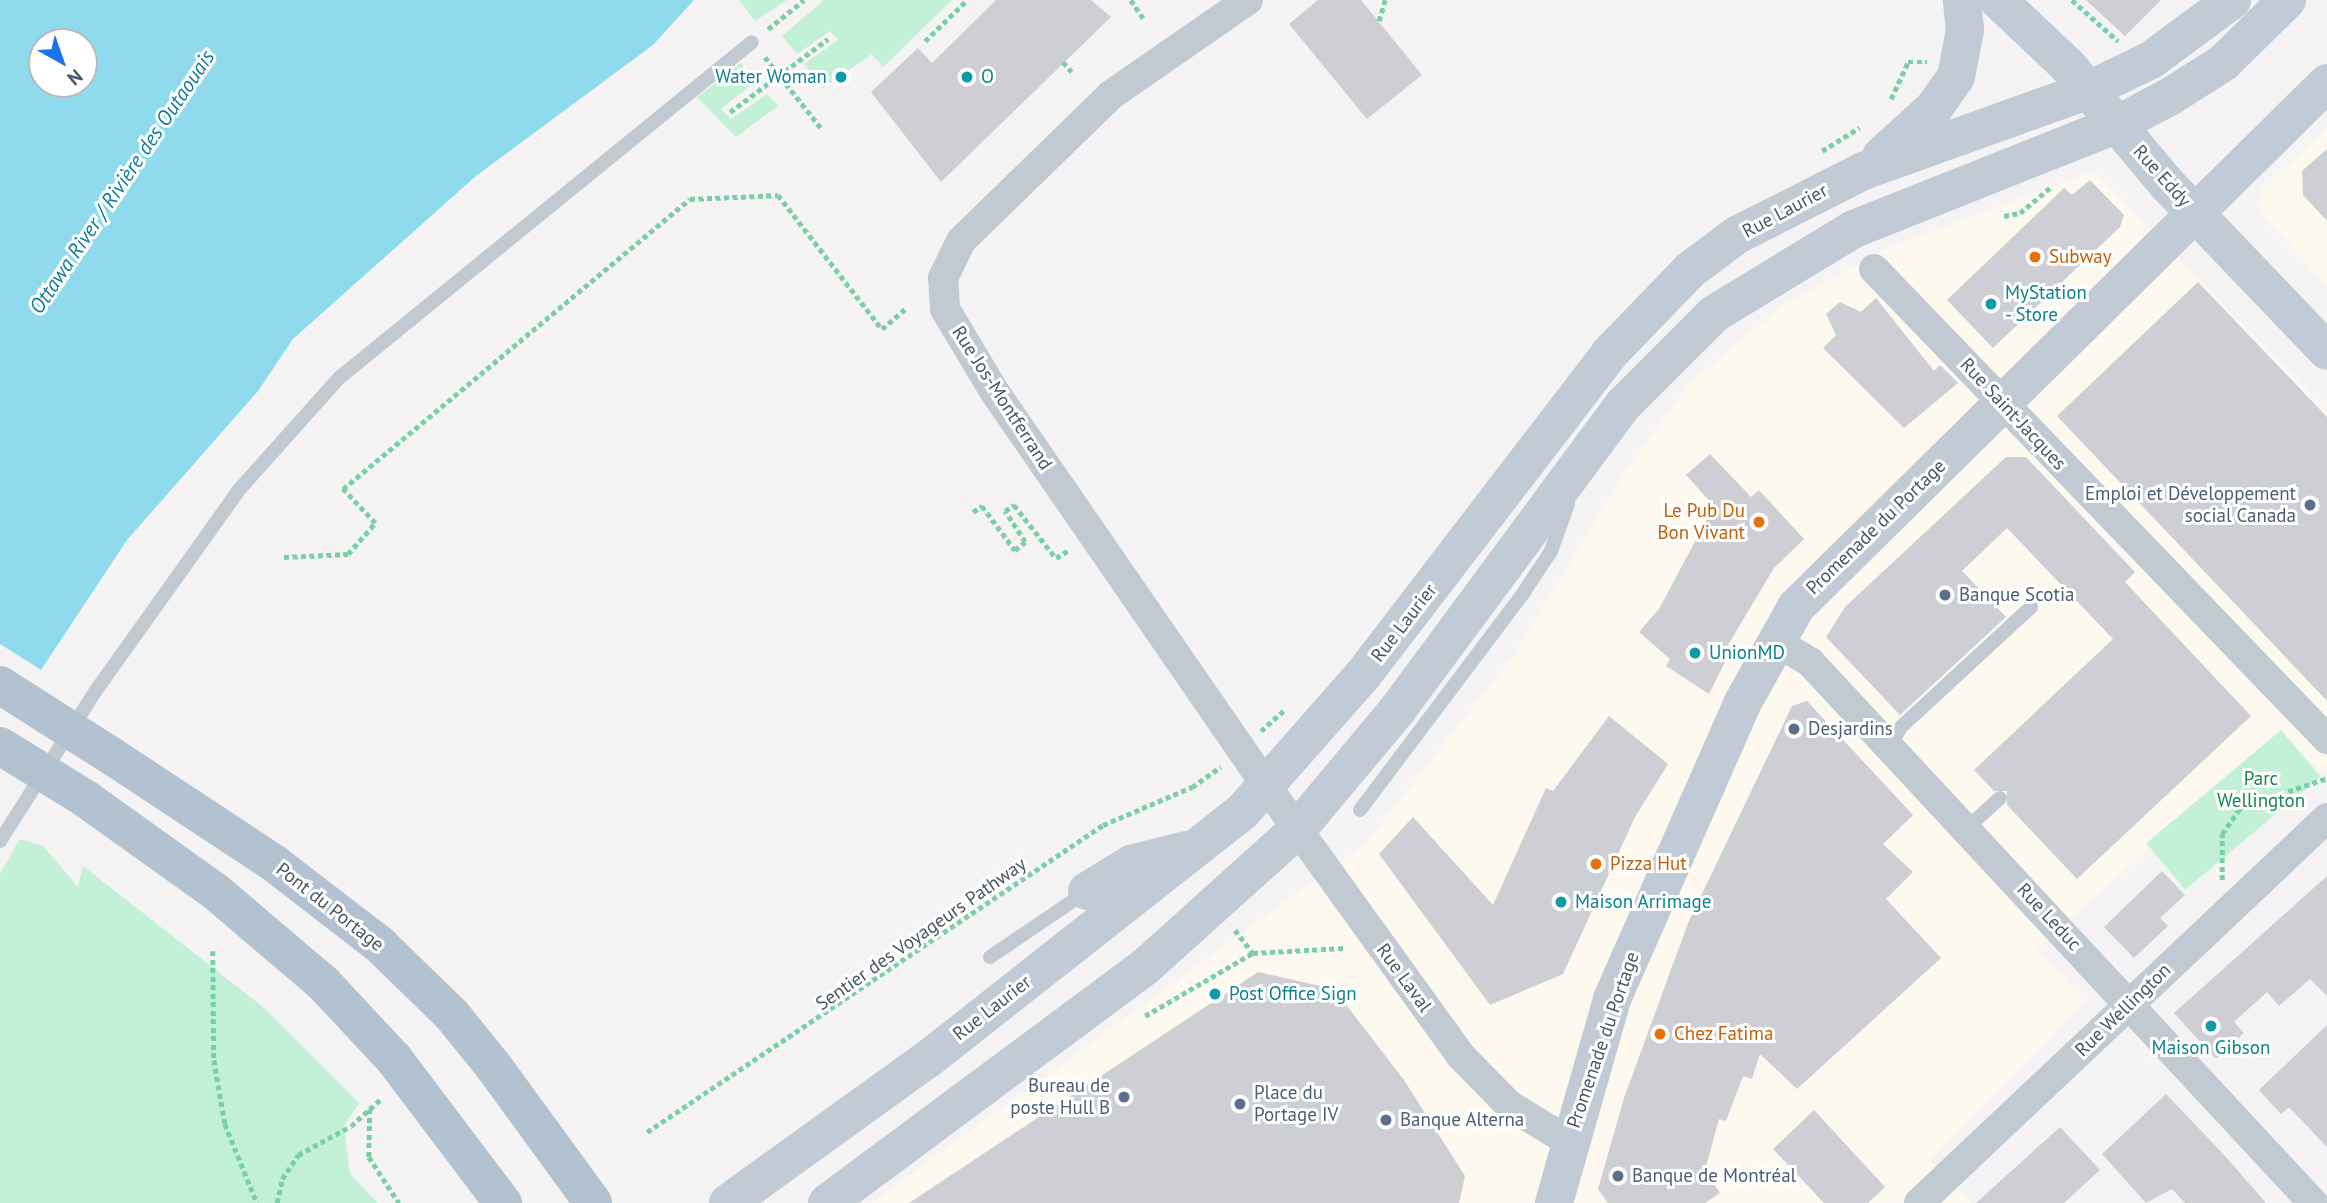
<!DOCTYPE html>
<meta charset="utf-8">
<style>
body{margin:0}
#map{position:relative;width:2327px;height:1203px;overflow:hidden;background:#f5f3f3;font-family:"PT Sans",sans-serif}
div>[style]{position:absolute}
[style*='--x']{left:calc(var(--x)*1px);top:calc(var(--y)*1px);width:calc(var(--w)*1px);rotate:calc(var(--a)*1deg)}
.commercial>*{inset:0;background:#fdf9ef}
.green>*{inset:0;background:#c3f1d5;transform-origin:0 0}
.water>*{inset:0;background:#90daee}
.pier>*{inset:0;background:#f5f3f3}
.building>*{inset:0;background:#cdcfd5}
.path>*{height:4.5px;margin-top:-2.25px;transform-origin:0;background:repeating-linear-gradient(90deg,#7ad0a6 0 5px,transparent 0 8.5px)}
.lane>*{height:14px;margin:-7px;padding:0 7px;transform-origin:7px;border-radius:7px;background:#c1cad2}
.street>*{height:30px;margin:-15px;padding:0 15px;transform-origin:15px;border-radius:15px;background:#c1cad2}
.secondary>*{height:38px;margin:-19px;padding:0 19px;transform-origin:19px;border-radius:19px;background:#c1cbd6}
.primary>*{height:38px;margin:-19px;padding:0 19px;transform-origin:19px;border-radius:19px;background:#b3c2d1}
.primary-bridge>*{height:38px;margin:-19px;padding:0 19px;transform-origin:19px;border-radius:19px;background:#b3c2d1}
.dots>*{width:19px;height:19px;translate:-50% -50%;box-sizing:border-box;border:4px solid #fff;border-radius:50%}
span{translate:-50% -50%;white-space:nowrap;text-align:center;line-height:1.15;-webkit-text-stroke:6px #fff;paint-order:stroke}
.culture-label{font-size:19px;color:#0d838f}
.right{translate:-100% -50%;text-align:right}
.left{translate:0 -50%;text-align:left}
.street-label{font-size:19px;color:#4a5661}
.food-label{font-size:19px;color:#c56008}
.service-label{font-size:19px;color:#4e5e75}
.park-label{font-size:19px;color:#17864f}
.water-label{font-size:21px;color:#0c7c9b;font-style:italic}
.north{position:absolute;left:28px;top:28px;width:70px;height:70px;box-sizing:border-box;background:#fff;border:2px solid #b7bbc0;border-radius:50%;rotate:140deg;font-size:19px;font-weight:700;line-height:28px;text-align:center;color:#4a5661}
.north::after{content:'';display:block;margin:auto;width:24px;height:32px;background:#1a73e8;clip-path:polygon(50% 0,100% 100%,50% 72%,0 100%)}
</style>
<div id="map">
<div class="commercial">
<i style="clip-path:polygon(2327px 128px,2327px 285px,2259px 212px,2260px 191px)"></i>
<i style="clip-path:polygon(2094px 171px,2327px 411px,2327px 770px,2322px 774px,2281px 730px,2036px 950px,2086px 1002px,1930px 1160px,1971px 1203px,871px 1203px,1366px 843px,1514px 655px,1624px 473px,1691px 382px,1783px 305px,1885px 249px)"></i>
</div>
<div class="green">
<i style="clip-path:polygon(739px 0,787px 0,755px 21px)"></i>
<i style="clip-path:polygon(824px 0,952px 0,883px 67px,872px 54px,823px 88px,804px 64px,838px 40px,830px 31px,797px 54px,782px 36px)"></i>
<i style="clip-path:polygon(741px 63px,756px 81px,721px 109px,731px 119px,767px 94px,778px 106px,736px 137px,697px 97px)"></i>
<i style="left:2281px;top:730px;width:61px;height:176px;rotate:50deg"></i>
<i style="clip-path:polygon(20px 839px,43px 846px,78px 887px,83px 866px,263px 1007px,359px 1103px,344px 1126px,350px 1174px,378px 1203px,0 1203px,0 874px)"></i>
</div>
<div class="water">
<i style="clip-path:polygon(evenodd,0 0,694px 0,653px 45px,476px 176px,293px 339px,258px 391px,127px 540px,0 732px,0 0,42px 42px,84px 42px,84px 84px,42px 84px,42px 42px)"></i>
</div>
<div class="pier">
<i style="clip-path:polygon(0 644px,43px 671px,0 736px)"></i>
</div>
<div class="building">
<i style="clip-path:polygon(996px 0,1091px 0,1111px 17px,941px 182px,871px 92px,918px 48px,932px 63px)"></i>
<i style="clip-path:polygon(1318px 0,1361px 0,1422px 75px,1367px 119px,1289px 24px)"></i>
<i style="clip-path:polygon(2086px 0,2161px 0,2125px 36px)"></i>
<i style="clip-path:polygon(2327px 149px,2327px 221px,2303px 195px,2302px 171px)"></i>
<i style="clip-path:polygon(2090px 180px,2124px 215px,2120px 227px,1993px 348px,1947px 300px,2064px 188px,2072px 195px)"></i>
<i style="clip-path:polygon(2198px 282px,2327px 417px,2327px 701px,2057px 416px)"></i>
<i style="clip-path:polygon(1876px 298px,1934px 371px,1940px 365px,1958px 383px,1904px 428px,1823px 348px,1836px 335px,1826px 314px,1840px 302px,1861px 312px)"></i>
<i style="clip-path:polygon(1710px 454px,1751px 497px,1759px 490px,1804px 539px,1774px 568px,1728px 645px,1732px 648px,1709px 694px,1666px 666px,1670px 659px,1639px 632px,1659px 609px,1714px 506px,1686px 475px)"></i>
<i style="clip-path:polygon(2006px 457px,2026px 457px,2135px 572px,2125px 582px,2251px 716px,2077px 879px,2007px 805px,2007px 791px,1994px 791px,1974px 770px,2113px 639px,2007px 528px,1962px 571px,2006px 617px,1900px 715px,1826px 637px,1845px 607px)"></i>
<i style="clip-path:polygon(1807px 701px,1913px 815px,1883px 844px,1913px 872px,1886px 899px,1941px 958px,1797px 1089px,1760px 1054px,1752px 1079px,1743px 1076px,1726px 1121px,1719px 1119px,1705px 1170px,1720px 1193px,1705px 1203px,1608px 1203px,1598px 1189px,1624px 1098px,1688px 923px,1792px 706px)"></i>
<i style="clip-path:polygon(1609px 716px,1668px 764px,1635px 817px,1563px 974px,1490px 1005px,1379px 854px,1413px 817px,1493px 905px,1546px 788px,1553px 791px)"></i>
<i style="clip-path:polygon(2162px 871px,2185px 895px,2160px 918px,2168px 926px,2134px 958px,2104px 927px)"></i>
<i style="clip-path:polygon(2327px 876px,2327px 996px,2310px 979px,2279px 1006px,2267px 992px,2234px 1022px,2244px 1033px,2216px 1059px,2174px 1013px)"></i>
<i style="clip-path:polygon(1258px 972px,1334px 989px,1404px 1080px,1465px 1176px,1459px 1203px,909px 1203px)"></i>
<i style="clip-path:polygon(2327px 1025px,2327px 1147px,2289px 1107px,2281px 1114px,2259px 1090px)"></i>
<i style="clip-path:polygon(2166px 1094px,2226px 1157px,2266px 1203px,2185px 1203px,2172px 1189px,2146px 1203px,2102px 1154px)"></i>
<i style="clip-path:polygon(1814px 1110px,1885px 1187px,1868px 1203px,1824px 1203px,1773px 1149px)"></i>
<i style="clip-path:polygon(2060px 1127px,2100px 1170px,2064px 1203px,1976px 1203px)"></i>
</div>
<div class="path">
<i style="--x:1131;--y:0;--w:22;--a:56"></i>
<i style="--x:2072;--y:0;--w:62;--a:41.7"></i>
<i style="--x:1379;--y:21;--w:22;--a:-74"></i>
<i style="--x:768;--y:29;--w:46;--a:-38.9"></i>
<i style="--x:925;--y:41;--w:59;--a:-44.3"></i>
<i style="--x:765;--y:57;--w:90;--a:51.7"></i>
<i style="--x:1063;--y:62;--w:13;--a:48"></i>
<i style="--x:1891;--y:99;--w:41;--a:-65.3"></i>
<i style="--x:1908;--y:62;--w:19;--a:0"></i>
<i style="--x:730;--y:112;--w:122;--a:-36.7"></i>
<i style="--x:1822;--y:151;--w:44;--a:-31.9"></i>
<i style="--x:2004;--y:216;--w:16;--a:-11"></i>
<i style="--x:2020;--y:213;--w:42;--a:-40.2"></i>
<i style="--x:973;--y:512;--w:11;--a:-34"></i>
<i style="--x:982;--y:506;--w:55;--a:53.1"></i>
<i style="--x:1015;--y:550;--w:13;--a:-39"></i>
<i style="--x:1025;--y:542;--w:37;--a:-123"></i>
<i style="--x:1005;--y:511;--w:11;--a:-34"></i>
<i style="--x:1014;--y:505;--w:68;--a:51.6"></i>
<i style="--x:1056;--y:558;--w:15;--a:-32"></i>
<i style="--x:284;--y:557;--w:64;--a:-2.7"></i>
<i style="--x:348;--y:554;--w:41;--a:-48.9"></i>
<i style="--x:375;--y:523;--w:47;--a:-133.3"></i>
<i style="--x:343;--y:489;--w:452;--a:-39.9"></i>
<i style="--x:690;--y:199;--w:88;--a:-2.6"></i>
<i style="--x:778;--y:195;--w:170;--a:52.2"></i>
<i style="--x:882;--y:329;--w:30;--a:-41"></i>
<i style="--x:1261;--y:731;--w:30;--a:-42"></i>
<i style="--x:2222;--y:880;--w:46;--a:-90"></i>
<i style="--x:2222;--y:834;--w:32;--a:-55"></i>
<i style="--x:2240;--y:808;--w:92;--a:-19"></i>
<i style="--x:1235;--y:930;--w:29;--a:52"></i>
<i style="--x:213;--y:951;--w:109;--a:89.5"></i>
<i style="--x:214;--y:1060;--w:65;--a:80.2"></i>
<i style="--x:225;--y:1124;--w:85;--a:67.9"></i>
<i style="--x:1145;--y:1016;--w:125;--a:-30.3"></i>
<i style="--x:1253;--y:953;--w:91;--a:-3.1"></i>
<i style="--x:370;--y:1109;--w:48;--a:91.2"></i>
<i style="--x:369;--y:1157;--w:55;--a:56.9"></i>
<i style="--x:647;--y:1132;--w:550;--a:-33.95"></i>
<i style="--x:1103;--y:825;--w:97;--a:-23.1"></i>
<i style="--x:1192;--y:787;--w:35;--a:-35"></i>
<i style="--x:277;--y:1203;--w:25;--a:-78"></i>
<i style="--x:282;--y:1179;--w:29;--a:-56"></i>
<i style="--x:298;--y:1155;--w:60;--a:-28.7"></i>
<i style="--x:351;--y:1126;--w:42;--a:-42.1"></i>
</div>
<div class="lane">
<i style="--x:1889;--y:747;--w:23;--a:-59"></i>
<i style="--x:1901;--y:727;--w:177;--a:-42.7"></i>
<i style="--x:1360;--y:810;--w:273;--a:-53"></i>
<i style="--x:1524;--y:592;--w:49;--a:-56.6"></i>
<i style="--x:1551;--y:551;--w:50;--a:-70.1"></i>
<i style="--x:1966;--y:829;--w:46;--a:-42.4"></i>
<i style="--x:0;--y:841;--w:180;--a:-57.5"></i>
<i style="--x:97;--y:689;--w:243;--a:-54.5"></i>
<i style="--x:238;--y:491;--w:152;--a:-48.2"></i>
<i style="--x:339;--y:378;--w:532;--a:-39.13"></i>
<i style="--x:990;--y:957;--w:116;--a:-34.1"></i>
</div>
<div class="street">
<i style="--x:1248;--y:0;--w:167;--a:145.3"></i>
<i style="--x:1111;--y:95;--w:209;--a:135.8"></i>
<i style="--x:961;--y:241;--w:41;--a:115.9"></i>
<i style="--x:943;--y:278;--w:31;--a:86"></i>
<i style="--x:945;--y:309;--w:96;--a:59.1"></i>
<i style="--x:994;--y:391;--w:481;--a:55.4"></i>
<i style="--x:1267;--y:787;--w:332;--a:54.2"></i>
<i style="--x:1461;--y:1056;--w:69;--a:45.6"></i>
<i style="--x:1509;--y:1105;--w:69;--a:31.4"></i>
<i style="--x:1874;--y:269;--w:653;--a:46.06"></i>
<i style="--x:1775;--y:641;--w:41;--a:31"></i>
<i style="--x:1810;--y:662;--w:739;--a:47.08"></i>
<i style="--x:1919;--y:1203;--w:561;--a:-43.34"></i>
</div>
<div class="secondary">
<i style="--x:1998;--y:0;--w:96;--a:43.3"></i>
<i style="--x:2068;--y:66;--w:154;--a:50"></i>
<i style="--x:2167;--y:184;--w:231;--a:46.2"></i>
<i style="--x:1881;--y:156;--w:72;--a:-42.2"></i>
<i style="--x:1934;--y:108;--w:38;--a:-55"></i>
<i style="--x:1956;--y:77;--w:48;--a:-79.2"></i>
<i style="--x:1965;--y:30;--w:30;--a:-96"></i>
<i style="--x:1087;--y:891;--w:52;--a:-31.5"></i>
<i style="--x:1131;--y:864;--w:57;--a:-14.3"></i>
<i style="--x:728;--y:1203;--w:246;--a:-35.8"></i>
<i style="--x:928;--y:1059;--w:401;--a:-38.2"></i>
<i style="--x:1243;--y:811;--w:181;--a:-48.6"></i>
<i style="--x:1363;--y:675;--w:404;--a:-52.5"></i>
<i style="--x:1609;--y:354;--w:117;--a:-46"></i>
<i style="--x:1690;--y:270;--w:59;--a:-36.7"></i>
<i style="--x:1737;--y:235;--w:141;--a:-26.9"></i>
<i style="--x:1863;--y:171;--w:240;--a:-19.7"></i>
<i style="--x:2089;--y:90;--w:69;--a:-25.8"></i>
<i style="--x:2151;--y:60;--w:101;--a:-36.5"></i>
<i style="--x:827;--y:1203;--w:397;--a:-36.6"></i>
<i style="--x:1146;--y:966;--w:203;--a:-42"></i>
<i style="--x:1297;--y:830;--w:158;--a:-50.1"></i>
<i style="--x:1398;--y:709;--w:380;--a:-53.5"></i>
<i style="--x:1624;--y:404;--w:127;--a:-45"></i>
<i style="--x:1714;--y:314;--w:164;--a:-31.3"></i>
<i style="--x:1854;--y:229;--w:282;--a:-21.7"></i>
<i style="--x:2116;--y:125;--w:62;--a:-27.8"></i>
<i style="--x:2171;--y:96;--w:62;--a:-32.4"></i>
<i style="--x:2223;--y:63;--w:90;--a:-44.5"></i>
<i style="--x:1554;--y:1203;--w:212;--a:-74.1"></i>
<i style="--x:1612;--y:999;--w:325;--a:-66.2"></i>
<i style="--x:1743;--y:702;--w:109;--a:-60.8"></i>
<i style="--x:1796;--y:607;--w:746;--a:-44.62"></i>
</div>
<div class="primary">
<i style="--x:113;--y:757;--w:194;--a:33.4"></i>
<i style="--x:275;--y:864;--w:133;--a:37.6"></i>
<i style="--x:380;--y:945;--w:100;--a:44.2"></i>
<i style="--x:452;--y:1015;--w:67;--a:51.1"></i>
<i style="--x:86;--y:799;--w:160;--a:35.6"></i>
<i style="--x:216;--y:892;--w:142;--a:40.4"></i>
<i style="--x:324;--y:984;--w:103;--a:47"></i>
<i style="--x:394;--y:1059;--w:181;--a:52.9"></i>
</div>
<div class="primary-bridge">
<i style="--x:0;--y:685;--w:134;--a:32.5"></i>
<i style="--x:0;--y:746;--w:101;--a:31.6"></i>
<i style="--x:494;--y:1067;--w:168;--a:53.9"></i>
</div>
<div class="dots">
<i style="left:841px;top:77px;background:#0f9aa8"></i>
<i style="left:967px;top:77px;background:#0f9aa8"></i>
<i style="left:2035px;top:257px;background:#e8710a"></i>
<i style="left:1991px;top:304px;background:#0f9aa8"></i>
<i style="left:2310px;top:505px;background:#5c6f8a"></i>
<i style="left:1759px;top:522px;background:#e8710a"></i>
<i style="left:1945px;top:595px;background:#5c6f8a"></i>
<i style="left:1695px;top:653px;background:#0f9aa8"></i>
<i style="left:1794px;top:729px;background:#5c6f8a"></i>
<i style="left:1596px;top:864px;background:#e8710a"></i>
<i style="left:1561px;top:902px;background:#0f9aa8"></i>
<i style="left:1215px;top:994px;background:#0f9aa8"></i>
<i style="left:2211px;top:1026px;background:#0f9aa8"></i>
<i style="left:1660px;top:1034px;background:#e8710a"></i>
<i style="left:1124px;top:1097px;background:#5c6f8a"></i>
<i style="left:1240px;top:1104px;background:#5c6f8a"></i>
<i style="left:1386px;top:1120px;background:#5c6f8a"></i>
<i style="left:1618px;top:1176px;background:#5c6f8a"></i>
</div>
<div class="culture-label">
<span class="right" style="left:827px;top:77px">Water Woman</span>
<span class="left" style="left:981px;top:77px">O</span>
<span class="left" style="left:2005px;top:304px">MyStation<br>- Store</span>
<span class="left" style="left:1709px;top:653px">UnionMD</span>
<span class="left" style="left:1575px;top:902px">Maison Arrimage</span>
<span class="left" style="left:1229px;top:994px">Post Office Sign</span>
<span style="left:2211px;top:1048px">Maison Gibson</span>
</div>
<div class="street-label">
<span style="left:2162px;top:176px;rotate:48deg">Rue Eddy</span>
<span style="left:1785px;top:211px;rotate:-28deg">Rue Laurier</span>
<span style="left:1002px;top:398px;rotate:57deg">Rue Jos-Montferrand</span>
<span style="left:2013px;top:414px;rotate:47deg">Rue Saint-Jacques</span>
<span style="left:1876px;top:527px;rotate:-44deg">Promenade du Portage</span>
<span style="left:1404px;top:623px;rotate:-52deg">Rue Laurier</span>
<span style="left:330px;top:907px;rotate:38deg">Pont du Portage</span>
<span style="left:2049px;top:917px;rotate:47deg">Rue Leduc</span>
<span style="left:921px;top:934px;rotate:-35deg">Sentier des Voyageurs Pathway</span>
<span style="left:1404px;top:978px;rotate:54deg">Rue Laval</span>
<span style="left:992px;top:1008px;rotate:-38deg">Rue Laurier</span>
<span style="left:2123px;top:1010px;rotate:-44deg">Rue Wellington</span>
<span style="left:1603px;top:1040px;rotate:-71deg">Promenade du Portage</span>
</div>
<div class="food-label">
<span class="left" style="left:2049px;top:257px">Subway</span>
<span class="right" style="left:1745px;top:522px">Le Pub Du<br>Bon Vivant</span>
<span class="left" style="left:1610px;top:864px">Pizza Hut</span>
<span class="left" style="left:1674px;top:1034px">Chez Fatima</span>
</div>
<div class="service-label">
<span class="right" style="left:2296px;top:505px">Emploi et Développement<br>social Canada</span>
<span class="left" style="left:1959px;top:595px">Banque Scotia</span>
<span class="left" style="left:1808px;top:729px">Desjardins</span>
<span class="right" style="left:1110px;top:1097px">Bureau de<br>poste Hull B</span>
<span class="left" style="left:1254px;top:1104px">Place du<br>Portage IV</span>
<span class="left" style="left:1400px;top:1120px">Banque Alterna</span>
<span class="left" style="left:1632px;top:1176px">Banque de Montréal</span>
</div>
<div class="park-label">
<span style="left:2261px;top:790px">Parc<br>Wellington</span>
</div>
<div class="water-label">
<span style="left:122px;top:182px;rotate:-56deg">Ottawa River / Rivière des Outaouais</span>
</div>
<div class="north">N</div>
</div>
